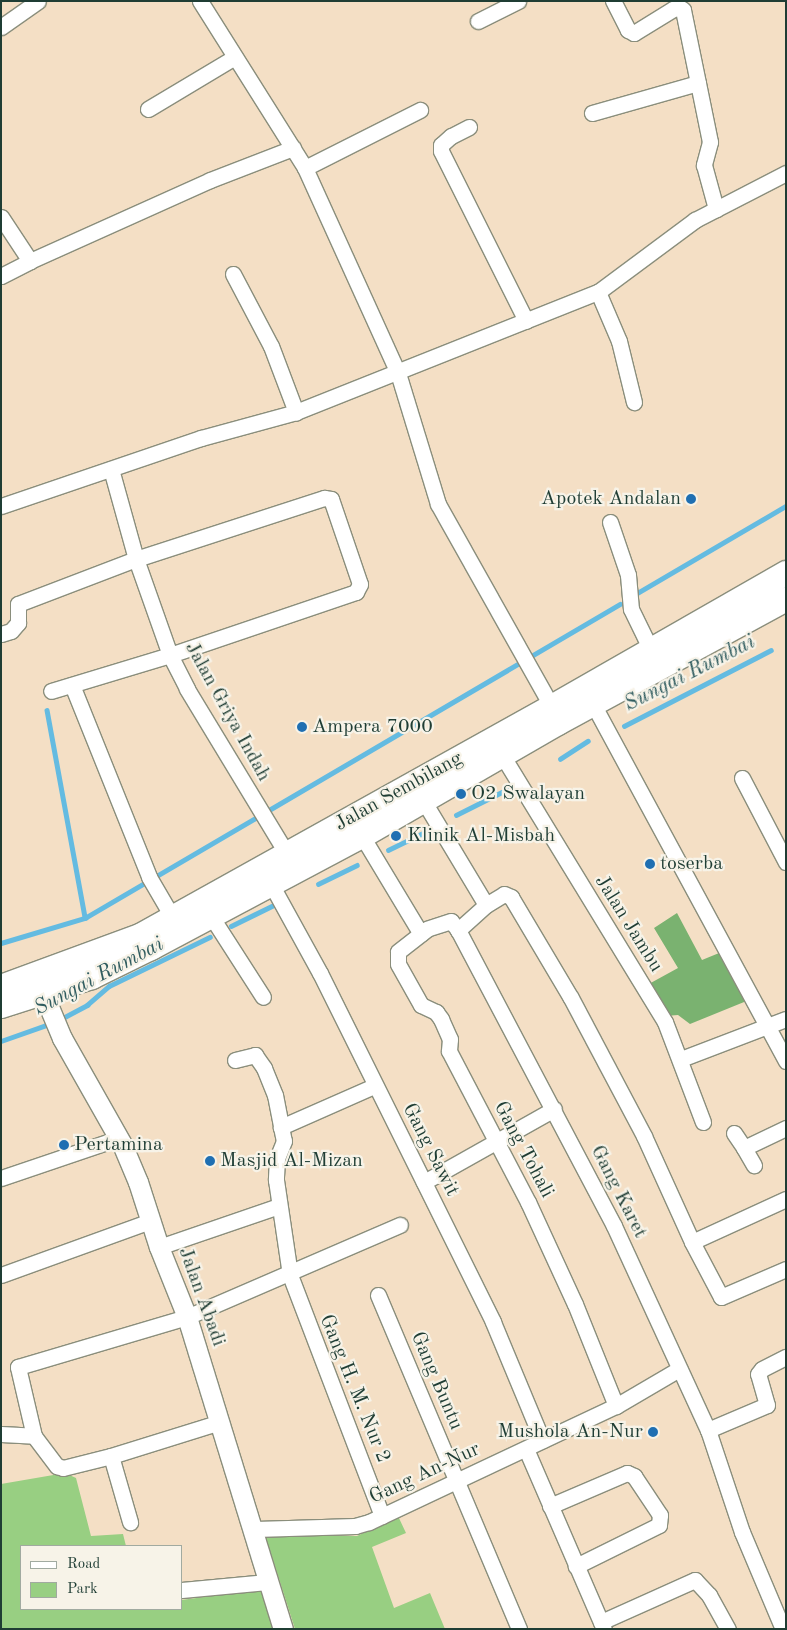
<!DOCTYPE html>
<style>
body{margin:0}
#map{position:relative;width:787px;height:1630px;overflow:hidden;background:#f4dfc5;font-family:"Old Standard TT",serif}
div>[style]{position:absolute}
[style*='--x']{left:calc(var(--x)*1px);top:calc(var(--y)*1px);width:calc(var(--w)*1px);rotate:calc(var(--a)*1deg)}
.green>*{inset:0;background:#98cf82}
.forest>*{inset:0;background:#7ab270}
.stream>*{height:4.5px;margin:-2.25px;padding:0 2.25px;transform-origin:2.25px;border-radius:2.25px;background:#64bbe1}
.roads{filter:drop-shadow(1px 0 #8a8e7c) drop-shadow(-1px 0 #8a8e7c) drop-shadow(0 1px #8a8e7c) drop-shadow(0 -1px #8a8e7c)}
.minor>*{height:15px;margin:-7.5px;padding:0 7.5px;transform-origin:7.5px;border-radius:7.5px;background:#fff}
.tertiary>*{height:19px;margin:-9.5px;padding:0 9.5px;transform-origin:9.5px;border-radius:9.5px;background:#fff}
.primary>*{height:24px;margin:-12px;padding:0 12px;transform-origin:12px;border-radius:12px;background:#fff}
.dots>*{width:14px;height:14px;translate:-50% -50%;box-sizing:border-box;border:2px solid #f7f3e8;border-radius:50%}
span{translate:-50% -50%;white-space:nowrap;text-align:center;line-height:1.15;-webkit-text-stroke:4.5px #f7f3e8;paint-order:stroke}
.poi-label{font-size:20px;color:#1f3d34}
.right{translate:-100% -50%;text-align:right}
.left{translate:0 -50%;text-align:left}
.street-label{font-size:20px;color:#1f3d34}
.water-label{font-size:21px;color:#305c5f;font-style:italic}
.frame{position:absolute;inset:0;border:2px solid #1f3d34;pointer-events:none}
.legend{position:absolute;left:20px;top:1545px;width:162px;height:65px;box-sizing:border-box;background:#f7f3e8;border:1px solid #a1aaa0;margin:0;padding:6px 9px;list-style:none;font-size:15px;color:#1f3d34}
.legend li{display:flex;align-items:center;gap:10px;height:25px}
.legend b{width:25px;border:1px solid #a1aaa0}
</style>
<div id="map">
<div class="green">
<i style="clip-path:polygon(65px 1473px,76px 1478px,91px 1536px,123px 1534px,126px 1546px,21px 1546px,21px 1609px,181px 1609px,181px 1600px,265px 1589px,277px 1629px,1px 1629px,1px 1484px)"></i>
<i style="clip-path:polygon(398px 1516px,406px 1533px,372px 1547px,394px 1608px,430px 1593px,445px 1629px,295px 1629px,265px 1535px,357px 1536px)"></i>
</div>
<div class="forest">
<i style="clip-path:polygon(677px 913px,702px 960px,724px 951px,749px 1000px,690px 1024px,678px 1015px,665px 1016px,647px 985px,678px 968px,654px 928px)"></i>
</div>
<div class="stream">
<i style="--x:634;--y:595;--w:176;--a:-30.4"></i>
<i style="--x:47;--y:710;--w:211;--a:79.6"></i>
<i style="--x:624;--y:726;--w:165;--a:-27.3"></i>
<i style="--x:560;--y:759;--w:33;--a:-33"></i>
<i style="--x:456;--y:815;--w:58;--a:-26.6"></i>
<i style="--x:388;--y:850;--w:39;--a:-26"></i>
<i style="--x:318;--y:884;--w:43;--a:-26"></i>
<i style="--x:231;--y:926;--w:50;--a:-26.1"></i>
<i style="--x:1;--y:943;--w:88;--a:-16.6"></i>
<i style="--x:85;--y:918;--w:620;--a:-30.41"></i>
<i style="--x:59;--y:1020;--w:32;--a:-28"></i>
<i style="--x:87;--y:1005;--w:29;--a:-41"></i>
<i style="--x:109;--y:986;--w:112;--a:-25.9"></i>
<i style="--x:1;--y:1041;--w:54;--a:-19.4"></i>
</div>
<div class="roads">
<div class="minor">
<i style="--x:200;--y:1;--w:197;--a:57.8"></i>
<i style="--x:305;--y:168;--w:225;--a:65.6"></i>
<i style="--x:398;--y:373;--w:137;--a:73"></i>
<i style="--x:438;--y:504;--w:233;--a:60.7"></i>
<i style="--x:478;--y:21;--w:45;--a:-26.6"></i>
<i style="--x:1;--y:27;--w:45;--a:-35.1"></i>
<i style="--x:698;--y:83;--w:60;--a:78.5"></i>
<i style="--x:710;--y:142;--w:24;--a:105"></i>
<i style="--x:704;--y:165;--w:46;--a:74.7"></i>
<i style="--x:148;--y:109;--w:101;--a:-30.9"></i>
<i style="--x:592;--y:113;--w:110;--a:-15.8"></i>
<i style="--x:698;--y:83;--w:75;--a:-101.6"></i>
<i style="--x:683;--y:10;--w:5;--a:-143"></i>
<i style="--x:679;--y:7;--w:6;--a:162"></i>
<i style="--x:673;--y:9;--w:46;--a:148.4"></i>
<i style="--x:634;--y:33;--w:7;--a:-153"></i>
<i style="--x:628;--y:30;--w:33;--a:-117"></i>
<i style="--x:469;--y:127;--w:20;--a:153"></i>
<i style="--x:451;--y:136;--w:13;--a:138"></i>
<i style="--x:441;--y:145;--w:6;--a:90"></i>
<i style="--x:441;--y:151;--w:190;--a:63.4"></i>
<i style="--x:305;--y:168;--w:129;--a:-26.8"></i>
<i style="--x:1;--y:217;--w:53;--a:56.6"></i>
<i style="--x:30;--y:261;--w:197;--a:-24.2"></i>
<i style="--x:210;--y:180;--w:89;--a:-21.1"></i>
<i style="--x:233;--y:274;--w:81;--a:62.2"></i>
<i style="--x:271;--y:346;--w:71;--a:69.3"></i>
<i style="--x:1;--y:276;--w:33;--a:-27"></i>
<i style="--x:598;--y:292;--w:53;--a:66.8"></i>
<i style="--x:619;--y:341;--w:63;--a:76.2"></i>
<i style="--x:111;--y:469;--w:93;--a:74.5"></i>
<i style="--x:136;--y:559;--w:102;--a:70.5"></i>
<i style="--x:170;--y:655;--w:38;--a:63"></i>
<i style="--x:187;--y:689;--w:193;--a:58.8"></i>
<i style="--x:1;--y:506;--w:211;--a:-18.8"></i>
<i style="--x:201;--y:438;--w:98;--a:-15.3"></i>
<i style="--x:296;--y:412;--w:325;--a:-21.7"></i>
<i style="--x:598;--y:292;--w:121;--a:-36.6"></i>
<i style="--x:695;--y:220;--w:102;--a:-27.3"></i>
<i style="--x:610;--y:522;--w:56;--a:71.2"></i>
<i style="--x:628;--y:575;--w:34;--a:85"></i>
<i style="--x:631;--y:609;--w:46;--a:64"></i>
<i style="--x:1;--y:634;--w:10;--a:-17"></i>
<i style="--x:11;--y:631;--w:11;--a:-49"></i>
<i style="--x:18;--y:623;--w:19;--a:-90"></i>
<i style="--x:18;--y:604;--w:126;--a:-20.9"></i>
<i style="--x:136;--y:559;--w:198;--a:-18"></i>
<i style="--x:324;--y:498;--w:7;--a:8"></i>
<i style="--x:331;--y:499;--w:90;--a:71.2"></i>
<i style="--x:360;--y:584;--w:9;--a:117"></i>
<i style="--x:356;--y:592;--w:196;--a:161.3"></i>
<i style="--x:170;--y:655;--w:124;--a:163.2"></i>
<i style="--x:72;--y:685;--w:207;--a:68.1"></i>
<i style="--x:149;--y:877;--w:48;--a:59.7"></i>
<i style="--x:593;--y:704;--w:406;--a:61.6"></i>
<i style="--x:502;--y:755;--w:313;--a:58.6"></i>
<i style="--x:665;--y:1022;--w:107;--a:69.2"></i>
<i style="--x:742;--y:778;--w:95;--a:62.4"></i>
<i style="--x:423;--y:800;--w:122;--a:59"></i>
<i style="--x:486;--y:905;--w:38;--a:138"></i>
<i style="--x:458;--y:930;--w:335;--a:62.2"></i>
<i style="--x:614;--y:1226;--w:225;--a:65.3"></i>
<i style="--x:708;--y:1430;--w:108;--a:71.6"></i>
<i style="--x:742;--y:1532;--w:105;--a:67.1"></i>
<i style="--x:362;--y:836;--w:114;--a:59"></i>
<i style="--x:271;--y:884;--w:102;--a:61.2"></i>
<i style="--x:320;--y:973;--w:390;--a:63.6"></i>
<i style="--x:493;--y:1322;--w:128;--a:67.4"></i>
<i style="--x:486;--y:905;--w:21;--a:-31"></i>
<i style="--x:504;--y:894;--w:8;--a:23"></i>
<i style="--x:511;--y:897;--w:117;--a:59.3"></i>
<i style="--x:571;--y:998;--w:156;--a:62.1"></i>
<i style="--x:644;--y:1136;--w:116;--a:65.6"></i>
<i style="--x:692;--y:1242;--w:62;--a:62.2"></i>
<i style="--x:721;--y:1297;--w:71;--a:-23.3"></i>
<i style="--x:211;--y:916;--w:96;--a:57.3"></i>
<i style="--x:458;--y:930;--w:11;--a:-128"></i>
<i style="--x:451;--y:921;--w:25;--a:162"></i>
<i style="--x:427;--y:929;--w:37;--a:142"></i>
<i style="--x:398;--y:952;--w:12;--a:90"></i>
<i style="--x:398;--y:964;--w:47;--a:60.7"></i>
<i style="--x:421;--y:1005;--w:17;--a:25"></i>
<i style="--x:436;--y:1012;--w:9;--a:54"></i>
<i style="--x:441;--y:1019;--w:22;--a:66"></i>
<i style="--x:450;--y:1039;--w:12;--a:95"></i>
<i style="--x:449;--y:1051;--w:170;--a:62.4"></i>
<i style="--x:528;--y:1202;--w:112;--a:65.3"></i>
<i style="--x:575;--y:1304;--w:110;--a:68.1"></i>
<i style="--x:681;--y:1059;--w:112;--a:-20.9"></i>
<i style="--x:235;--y:1060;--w:21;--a:-14"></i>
<i style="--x:255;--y:1055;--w:16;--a:55"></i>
<i style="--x:264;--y:1068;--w:29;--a:68"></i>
<i style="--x:275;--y:1095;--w:33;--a:79"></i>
<i style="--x:374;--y:1086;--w:102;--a:156.2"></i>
<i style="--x:281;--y:1127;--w:14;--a:78"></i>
<i style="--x:284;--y:1141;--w:18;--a:112"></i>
<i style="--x:277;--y:1158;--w:22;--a:93"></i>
<i style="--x:276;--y:1180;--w:96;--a:81.6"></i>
<i style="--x:290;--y:1275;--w:258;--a:69.1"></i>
<i style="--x:734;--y:1133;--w:18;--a:56"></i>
<i style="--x:744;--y:1148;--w:47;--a:-25.5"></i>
<i style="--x:744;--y:1148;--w:20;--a:60"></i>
<i style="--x:1;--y:1178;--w:125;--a:-18.7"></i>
<i style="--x:424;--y:1182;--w:149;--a:-29.3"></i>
<i style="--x:692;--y:1242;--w:103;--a:-24.6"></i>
<i style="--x:159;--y:1247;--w:127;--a:-18.9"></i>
<i style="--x:1;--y:1275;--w:158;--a:-19.9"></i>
<i style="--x:378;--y:1295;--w:363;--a:67.1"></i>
<i style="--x:708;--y:1430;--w:64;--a:-23"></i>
<i style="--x:767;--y:1405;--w:32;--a:-106"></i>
<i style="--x:758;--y:1374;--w:6;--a:-51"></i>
<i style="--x:762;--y:1369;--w:27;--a:-27"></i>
<i style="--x:1;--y:1434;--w:33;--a:3"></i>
<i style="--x:34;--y:1436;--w:38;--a:53"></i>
<i style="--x:57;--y:1466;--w:6;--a:18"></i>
<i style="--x:63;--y:1468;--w:49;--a:-14"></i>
<i style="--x:111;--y:1456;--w:114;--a:-17.3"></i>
<i style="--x:34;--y:1436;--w:71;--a:-103.1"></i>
<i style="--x:18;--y:1367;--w:176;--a:-16.5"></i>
<i style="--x:187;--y:1317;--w:232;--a:-23.4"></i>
<i style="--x:526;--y:1449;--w:196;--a:66.6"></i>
<i style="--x:111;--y:1456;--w:69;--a:73.9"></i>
<i style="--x:550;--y:1506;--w:84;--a:-23.2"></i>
<i style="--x:627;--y:1473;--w:8;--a:23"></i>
<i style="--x:634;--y:1476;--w:47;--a:56.3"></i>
<i style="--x:660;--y:1515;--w:10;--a:96"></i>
<i style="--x:659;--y:1525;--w:93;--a:153.7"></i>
<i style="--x:255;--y:1529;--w:100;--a:-1.7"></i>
<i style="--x:355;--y:1526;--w:15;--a:-16"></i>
<i style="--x:369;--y:1522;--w:273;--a:-25.2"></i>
<i style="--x:616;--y:1406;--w:73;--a:-30.4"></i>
<i style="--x:181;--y:1590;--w:87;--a:-5.3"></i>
<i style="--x:601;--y:1622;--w:103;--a:-24.1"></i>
<i style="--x:695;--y:1580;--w:21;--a:47"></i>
<i style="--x:709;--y:1595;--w:39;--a:61"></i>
</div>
<div class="tertiary">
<i style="--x:44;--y:995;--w:47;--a:67.3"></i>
<i style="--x:62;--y:1038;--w:122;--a:60.5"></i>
<i style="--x:122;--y:1144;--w:41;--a:67.2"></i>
<i style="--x:138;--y:1182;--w:68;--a:72.1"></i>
<i style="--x:159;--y:1247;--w:75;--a:68.2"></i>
<i style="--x:187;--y:1317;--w:326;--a:72.9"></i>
</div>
<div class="primary">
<i style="--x:1;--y:987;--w:150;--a:-20.2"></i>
<i style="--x:142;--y:935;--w:469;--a:-29.1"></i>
<i style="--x:552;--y:707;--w:270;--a:-29.8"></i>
<i style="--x:1;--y:1006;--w:96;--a:-17.7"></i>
<i style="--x:92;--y:977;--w:66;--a:-26.2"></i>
<i style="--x:151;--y:948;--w:239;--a:-28"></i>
<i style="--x:362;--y:836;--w:226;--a:-30"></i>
<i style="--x:558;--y:723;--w:260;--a:-28.5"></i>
</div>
</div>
<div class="dots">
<i style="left:691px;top:499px;background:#1f6fb2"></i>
<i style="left:302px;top:727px;background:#1f6fb2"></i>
<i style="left:461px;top:794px;background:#1f6fb2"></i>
<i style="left:396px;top:836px;background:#1f6fb2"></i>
<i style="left:650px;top:864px;background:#1f6fb2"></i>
<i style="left:64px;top:1145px;background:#1f6fb2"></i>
<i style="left:210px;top:1161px;background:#1f6fb2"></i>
<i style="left:653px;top:1432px;background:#1f6fb2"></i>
</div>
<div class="poi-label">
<span class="right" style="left:681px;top:499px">Apotek Andalan</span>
<span class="left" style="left:312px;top:727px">Ampera 7000</span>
<span class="left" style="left:471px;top:794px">O2 Swalayan</span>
<span class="left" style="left:407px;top:836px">Klinik Al-Misbah</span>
<span class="left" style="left:660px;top:864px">toserba</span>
<span class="left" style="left:74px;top:1145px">Pertamina</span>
<span class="left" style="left:220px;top:1161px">Masjid Al-Mizan</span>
<span class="right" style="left:643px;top:1432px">Mushola An-Nur</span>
</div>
<div class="street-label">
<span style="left:227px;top:712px;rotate:61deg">Jalan Griya Indah</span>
<span style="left:399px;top:792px;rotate:-29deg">Jalan Sembilang</span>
<span style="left:628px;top:924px;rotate:58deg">Jalan Jambu</span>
<span style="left:430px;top:1150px;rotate:63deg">Gang Sawit</span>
<span style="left:523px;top:1150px;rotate:62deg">Gang Tohali</span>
<span style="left:618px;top:1192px;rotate:63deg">Gang Karet</span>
<span style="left:201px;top:1297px;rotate:70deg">Jalan Abadi</span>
<span style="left:436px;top:1381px;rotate:67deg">Gang Buntu</span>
<span style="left:354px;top:1389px;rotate:68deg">Gang H. M. Nur 2</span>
<span style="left:425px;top:1474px;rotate:-25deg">Gang An-Nur</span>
</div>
<div class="water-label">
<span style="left:690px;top:674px;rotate:-27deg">Sungai Rumbai</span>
<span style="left:99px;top:977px;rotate:-28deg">Sungai Rumbai</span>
</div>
<div class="frame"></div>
<ul class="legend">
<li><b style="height:6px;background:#fff"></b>Road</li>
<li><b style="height:14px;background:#98cf82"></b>Park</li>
</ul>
</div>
